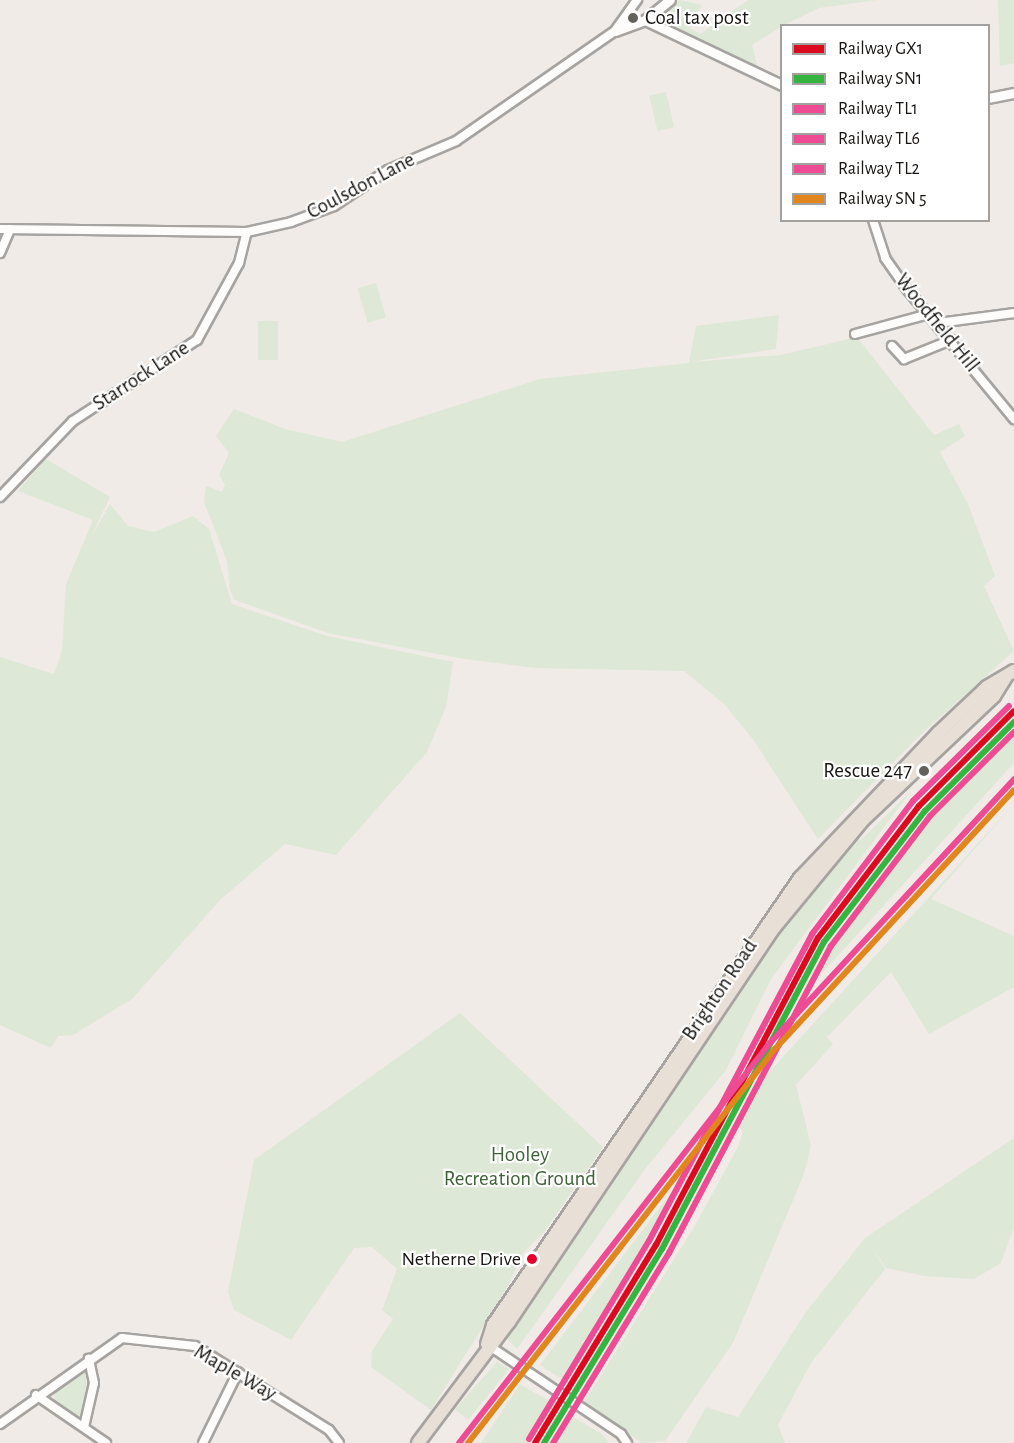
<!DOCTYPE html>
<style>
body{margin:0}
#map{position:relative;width:1014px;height:1443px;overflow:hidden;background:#f0ebe6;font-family:"Alegreya Sans",sans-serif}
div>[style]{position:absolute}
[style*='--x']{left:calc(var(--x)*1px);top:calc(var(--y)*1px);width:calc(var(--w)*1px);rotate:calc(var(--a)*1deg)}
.green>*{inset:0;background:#dee8d6;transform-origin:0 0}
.roads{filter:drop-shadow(2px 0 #a6a3a0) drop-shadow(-2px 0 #a6a3a0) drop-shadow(0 2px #a6a3a0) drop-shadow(0 -2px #a6a3a0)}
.minor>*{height:8px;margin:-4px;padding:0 4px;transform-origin:4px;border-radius:4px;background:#fdfcfb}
.tertiary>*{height:9px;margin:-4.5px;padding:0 4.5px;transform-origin:4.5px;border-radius:4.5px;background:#fdfcfb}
.trunk>*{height:12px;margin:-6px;padding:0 6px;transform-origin:6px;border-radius:6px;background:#e8e0d6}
.rail-1>*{height:6px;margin:-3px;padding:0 3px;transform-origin:3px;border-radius:3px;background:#dc0a1e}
.rail-2>*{height:6px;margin:-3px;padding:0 3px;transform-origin:3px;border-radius:3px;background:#33b540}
.rail-3>*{height:6px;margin:-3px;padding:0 3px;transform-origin:3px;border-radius:3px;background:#ee4b95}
.rail-4>*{height:6px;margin:-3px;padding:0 3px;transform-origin:3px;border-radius:3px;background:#ee4b95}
.rail-5>*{height:6px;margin:-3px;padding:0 3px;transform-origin:3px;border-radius:3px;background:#ee4b95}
.rail-6>*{height:6px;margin:-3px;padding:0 3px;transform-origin:3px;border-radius:3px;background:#e1861c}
.dots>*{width:16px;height:16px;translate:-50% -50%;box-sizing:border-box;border:3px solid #fff;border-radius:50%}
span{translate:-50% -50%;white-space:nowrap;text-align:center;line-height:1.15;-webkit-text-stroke:4.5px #fff;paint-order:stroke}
.bus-label{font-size:20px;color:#181512}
.right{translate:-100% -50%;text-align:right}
.poi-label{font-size:21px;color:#181512}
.left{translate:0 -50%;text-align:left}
.street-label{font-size:21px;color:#181512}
.park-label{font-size:21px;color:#3f6336}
.legend{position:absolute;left:780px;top:24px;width:210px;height:198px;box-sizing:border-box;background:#fff;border:2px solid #a3a1a0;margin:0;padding:8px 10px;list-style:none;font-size:18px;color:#181512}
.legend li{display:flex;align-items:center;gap:12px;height:30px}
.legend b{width:30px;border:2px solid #a3a1a0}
</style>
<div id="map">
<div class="green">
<i style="clip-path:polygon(680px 0,702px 5px,690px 28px,700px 34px,748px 0,877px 0,819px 8px,782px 26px,752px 45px,758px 69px,652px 19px)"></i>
<i style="clip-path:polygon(998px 0,1014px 0,1014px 63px,1000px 66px)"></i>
<i style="left:666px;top:92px;width:36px;height:17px;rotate:77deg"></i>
<i style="left:376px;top:283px;width:36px;height:19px;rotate:74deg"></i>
<i style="clip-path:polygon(779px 315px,776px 349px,690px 362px,781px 355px,857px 337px,934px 435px,959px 424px,965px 436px,940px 452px,968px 504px,995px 576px,984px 586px,1014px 651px,920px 735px,818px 839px,752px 738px,724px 704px,684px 671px,536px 668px,458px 658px,328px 633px,235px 600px,230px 590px,227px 561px,204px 502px,206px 486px,222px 492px,225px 485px,219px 475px,229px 453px,216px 436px,234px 409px,285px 429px,342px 442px,540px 379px,689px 363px,696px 326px)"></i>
<i style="left:258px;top:321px;width:20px;height:39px"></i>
<i style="clip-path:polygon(46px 459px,110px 497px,90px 539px,110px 504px,128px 526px,154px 532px,193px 516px,209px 529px,232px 604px,327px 636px,453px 662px,446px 707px,427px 752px,336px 855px,285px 844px,221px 899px,132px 999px,73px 1035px,58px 1036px,51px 1048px,0 1025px,0 657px,54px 674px,62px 651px,66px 584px,93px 520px,18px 491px)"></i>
<i style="clip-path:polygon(1014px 737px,1014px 763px,802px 995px,865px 899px,944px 802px)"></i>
<i style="clip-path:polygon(911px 791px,771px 979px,726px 1070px,645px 1169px,517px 1349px,507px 1339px,776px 933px,854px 836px,861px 840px)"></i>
<i style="clip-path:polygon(1014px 804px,931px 899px,1014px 936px,1014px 987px,929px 1034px,891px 972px,827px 1037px,833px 1044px,796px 1085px,811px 1146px,804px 1174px,733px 1343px,665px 1441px,642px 1443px,584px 1402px,693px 1229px,738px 1147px,743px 1131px,735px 1123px,749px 1094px)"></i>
<i style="clip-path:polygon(460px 1013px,603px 1147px,544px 1232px,522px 1254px,508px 1286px,431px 1410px,371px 1367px,372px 1351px,393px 1319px,382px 1310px,397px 1269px,372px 1247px,354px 1248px,291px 1340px,234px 1310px,228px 1292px,254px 1160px)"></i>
<i style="clip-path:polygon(1014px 1138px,1014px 1227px,1001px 1263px,974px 1279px,925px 1276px,886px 1268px,871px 1246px,885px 1269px,811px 1363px,778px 1425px,785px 1443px,686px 1443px,706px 1407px,738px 1417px,806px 1312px,865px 1238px)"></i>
<i style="clip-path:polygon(686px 1173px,566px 1382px,540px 1365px)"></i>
<i style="clip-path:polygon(497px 1362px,509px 1369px,468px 1420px,455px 1409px)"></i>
<i style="clip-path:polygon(85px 1366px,88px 1402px,80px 1420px,55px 1404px,54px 1387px)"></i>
<i style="clip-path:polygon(520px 1384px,556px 1405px,529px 1443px,481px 1443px)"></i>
<i style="clip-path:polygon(573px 1417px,602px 1434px,609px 1443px,557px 1443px)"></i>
</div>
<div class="roads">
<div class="minor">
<i style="--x:629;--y:11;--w:14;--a:-54"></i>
<i style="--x:873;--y:220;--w:40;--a:72"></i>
<i style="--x:885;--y:258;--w:37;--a:55"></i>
<i style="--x:906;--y:288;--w:170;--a:50.5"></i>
<i style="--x:0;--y:229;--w:247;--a:0.7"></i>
<i style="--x:247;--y:232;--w:45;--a:-12.8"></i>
<i style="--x:291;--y:222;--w:46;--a:-20.4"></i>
<i style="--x:334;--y:206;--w:65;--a:-33.7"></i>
<i style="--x:388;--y:170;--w:74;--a:-23.1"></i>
<i style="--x:456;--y:141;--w:193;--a:-34.7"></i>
<i style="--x:0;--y:253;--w:26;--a:-67"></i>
<i style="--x:938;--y:323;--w:77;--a:-7.5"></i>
<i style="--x:855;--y:334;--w:77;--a:-15.1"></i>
<i style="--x:892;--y:346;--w:18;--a:47"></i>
<i style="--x:904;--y:359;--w:51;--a:-22"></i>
<i style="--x:0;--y:497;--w:105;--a:-46.2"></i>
<i style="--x:73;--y:421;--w:148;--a:-33.2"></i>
<i style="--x:197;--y:340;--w:88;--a:-61.4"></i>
<i style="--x:239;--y:263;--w:32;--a:-76"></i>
<i style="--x:488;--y:1345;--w:160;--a:33.8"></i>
<i style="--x:621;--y:1434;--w:11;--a:56"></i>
<i style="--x:36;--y:1395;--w:85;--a:34.4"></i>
<i style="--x:0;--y:1424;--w:149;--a:-35.2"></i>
<i style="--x:122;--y:1338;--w:73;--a:6.3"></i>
<i style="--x:195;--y:1346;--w:158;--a:32.1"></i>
<i style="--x:329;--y:1430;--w:16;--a:52"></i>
<i style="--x:84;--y:1427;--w:45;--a:-77.2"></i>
<i style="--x:94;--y:1383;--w:25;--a:-102"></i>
<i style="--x:203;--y:1443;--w:79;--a:-63.8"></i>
</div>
<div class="tertiary">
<i style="--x:645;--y:20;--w:152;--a:25.4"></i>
<i style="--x:616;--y:29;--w:22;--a:-54"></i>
<i style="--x:615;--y:31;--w:32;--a:-20"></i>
<i style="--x:645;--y:20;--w:32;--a:-39"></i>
<i style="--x:988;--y:98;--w:26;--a:-11"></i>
</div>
<div class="trunk">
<i style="--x:487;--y:1344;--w:20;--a:-72"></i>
<i style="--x:493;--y:1325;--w:542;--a:-55.52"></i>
<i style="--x:800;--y:878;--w:200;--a:-46.4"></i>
<i style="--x:938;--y:733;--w:67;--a:-43.2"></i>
<i style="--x:987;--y:687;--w:31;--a:-31"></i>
<i style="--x:418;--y:1443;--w:151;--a:-53.1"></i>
<i style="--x:509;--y:1322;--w:473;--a:-56.1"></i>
<i style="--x:773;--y:929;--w:140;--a:-50.5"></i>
<i style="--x:862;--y:821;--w:182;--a:-43.4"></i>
<i style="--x:994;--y:696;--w:22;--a:-58"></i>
</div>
</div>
<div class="rail-1">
<i style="--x:535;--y:1443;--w:232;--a:-58.6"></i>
<i style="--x:656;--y:1245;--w:347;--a:-62.2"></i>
<i style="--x:818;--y:938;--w:166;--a:-52.6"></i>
<i style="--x:919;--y:806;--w:134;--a:-45"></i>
</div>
<div class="rail-2">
<i style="--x:544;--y:1443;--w:227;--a:-58.7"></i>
<i style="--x:662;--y:1249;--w:347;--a:-62.2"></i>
<i style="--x:824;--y:942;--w:165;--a:-52.4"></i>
<i style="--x:925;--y:811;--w:126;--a:-45"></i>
</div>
<div class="rail-3">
<i style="--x:529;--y:1439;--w:232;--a:-58.8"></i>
<i style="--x:649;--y:1241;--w:348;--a:-62"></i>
<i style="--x:812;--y:934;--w:167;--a:-52.8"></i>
<i style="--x:913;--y:801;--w:135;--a:-44.7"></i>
</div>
<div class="rail-4">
<i style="--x:553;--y:1443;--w:223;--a:-58.6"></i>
<i style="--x:669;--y:1253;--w:347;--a:-62.2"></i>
<i style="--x:831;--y:946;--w:163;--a:-52.7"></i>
<i style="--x:930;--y:816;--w:119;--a:-45"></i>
</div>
<div class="rail-5">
<i style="--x:459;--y:1443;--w:505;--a:-52.15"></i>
<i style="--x:769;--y:1044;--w:361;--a:-47.2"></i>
</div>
<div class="rail-6">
<i style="--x:468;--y:1443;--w:499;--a:-52.1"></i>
<i style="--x:775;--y:1049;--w:352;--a:-47.3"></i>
</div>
<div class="dots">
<i style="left:633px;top:18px;background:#64605c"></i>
<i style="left:924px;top:771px;background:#64605c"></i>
<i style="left:532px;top:1259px;background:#e4002b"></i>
</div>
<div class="bus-label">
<span class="right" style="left:521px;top:1259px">Netherne Drive</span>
</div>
<div class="poi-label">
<span class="left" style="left:645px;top:18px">Coal tax post</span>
<span class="right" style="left:912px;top:771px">Rescue 247</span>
</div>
<div class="street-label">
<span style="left:361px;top:186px;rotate:-28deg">Coulsdon Lane</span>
<span style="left:937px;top:323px;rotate:51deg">Woodfield Hill</span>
<span style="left:141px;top:376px;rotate:-33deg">Starrock Lane</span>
<span style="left:720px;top:990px;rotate:-56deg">Brighton Road</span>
<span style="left:235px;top:1373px;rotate:30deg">Maple Way</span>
</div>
<div class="park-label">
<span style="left:520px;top:1167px">Hooley<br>Recreation Ground</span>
</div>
<ul class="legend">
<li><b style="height:8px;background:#dc0a1e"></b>Railway GX1</li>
<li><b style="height:8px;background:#33b540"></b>Railway SN1</li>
<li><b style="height:8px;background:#ee4b95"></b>Railway TL1</li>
<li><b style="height:8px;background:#ee4b95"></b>Railway TL6</li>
<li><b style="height:8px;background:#ee4b95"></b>Railway TL2</li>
<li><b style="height:8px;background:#e1861c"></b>Railway SN 5</li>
</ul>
</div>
